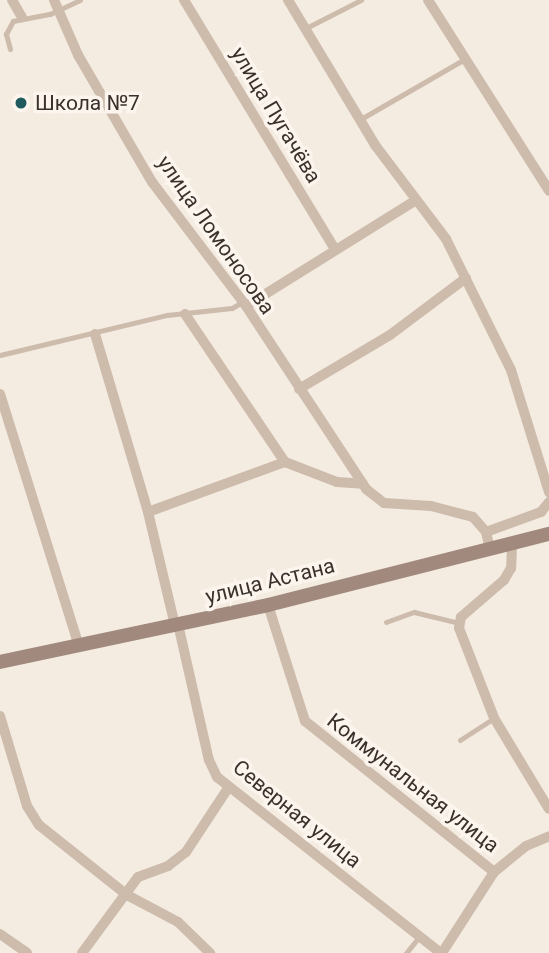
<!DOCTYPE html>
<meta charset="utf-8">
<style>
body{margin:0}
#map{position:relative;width:549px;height:953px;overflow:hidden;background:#f4ebe1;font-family:Roboto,sans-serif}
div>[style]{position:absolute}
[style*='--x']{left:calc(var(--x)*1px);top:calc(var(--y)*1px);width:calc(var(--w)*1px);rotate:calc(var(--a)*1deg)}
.lane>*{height:5px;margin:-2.5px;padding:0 2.5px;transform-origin:2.5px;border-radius:2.5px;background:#cdbbac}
.street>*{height:10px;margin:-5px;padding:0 5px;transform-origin:5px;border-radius:5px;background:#cdbbac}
.secondary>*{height:14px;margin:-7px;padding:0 7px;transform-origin:7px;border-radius:7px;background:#a18a7d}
.dots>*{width:19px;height:19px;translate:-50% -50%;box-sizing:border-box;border:4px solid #fbf5ee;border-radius:50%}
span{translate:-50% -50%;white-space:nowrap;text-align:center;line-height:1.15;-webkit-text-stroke:7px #fbf5ee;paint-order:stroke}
.poi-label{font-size:21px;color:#3b302b}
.left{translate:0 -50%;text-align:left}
.street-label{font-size:21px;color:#3b302b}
</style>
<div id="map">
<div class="lane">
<i style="--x:306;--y:28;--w:62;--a:-27"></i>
<i style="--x:10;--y:49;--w:16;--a:-105"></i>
<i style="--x:6;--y:34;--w:15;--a:-62"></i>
<i style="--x:13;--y:21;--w:38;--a:-11"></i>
<i style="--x:50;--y:14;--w:33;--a:-25"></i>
<i style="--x:359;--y:120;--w:120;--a:-30"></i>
<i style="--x:0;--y:355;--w:172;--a:-13.5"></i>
<i style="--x:167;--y:315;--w:65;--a:-6.1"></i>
<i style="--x:232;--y:308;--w:12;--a:-31"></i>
<i style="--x:386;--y:622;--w:30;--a:-20"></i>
<i style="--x:414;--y:612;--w:46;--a:13.7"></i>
<i style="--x:460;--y:740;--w:40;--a:-32.9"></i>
<i style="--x:406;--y:953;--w:22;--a:-51"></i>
</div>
<div class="street">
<i style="--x:12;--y:0;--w:20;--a:60"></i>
<i style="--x:54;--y:0;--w:60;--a:66.4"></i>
<i style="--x:78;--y:55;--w:147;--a:59.8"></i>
<i style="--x:152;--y:182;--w:156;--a:52.8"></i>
<i style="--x:246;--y:306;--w:219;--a:56.7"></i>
<i style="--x:366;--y:489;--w:23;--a:38"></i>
<i style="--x:384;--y:503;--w:47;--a:3.7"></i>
<i style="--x:431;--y:506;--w:43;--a:14.7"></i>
<i style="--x:473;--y:517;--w:20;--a:49"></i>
<i style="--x:486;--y:532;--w:18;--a:77"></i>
<i style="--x:184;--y:0;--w:291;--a:58.8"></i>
<i style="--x:288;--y:0;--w:169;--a:59"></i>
<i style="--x:375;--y:145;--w:118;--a:52.9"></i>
<i style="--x:446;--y:239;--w:146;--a:63.6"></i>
<i style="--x:511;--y:370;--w:128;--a:72.7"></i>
<i style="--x:428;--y:0;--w:226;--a:57.6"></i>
<i style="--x:246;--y:306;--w:200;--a:-31.9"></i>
<i style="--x:185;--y:314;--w:179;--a:56"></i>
<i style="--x:285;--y:462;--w:56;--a:21"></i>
<i style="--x:337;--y:482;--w:26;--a:4"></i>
<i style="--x:95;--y:334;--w:186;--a:73.4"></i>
<i style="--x:148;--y:512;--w:116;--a:76.6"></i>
<i style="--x:299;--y:389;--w:106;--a:-30.7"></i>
<i style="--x:390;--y:335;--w:95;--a:-36.9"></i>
<i style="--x:0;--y:394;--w:264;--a:72.6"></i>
<i style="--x:148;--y:512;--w:146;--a:-20.1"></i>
<i style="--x:486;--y:532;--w:59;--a:-20"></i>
<i style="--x:541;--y:512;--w:13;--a:-51"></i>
<i style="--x:512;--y:545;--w:23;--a:92"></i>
<i style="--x:511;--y:568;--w:14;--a:120"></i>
<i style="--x:504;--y:580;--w:57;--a:139.3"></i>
<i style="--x:461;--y:617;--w:11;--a:100"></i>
<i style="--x:459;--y:628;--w:97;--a:68.7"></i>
<i style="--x:494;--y:718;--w:106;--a:58.9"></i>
<i style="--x:268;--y:605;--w:122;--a:72.3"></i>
<i style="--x:305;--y:721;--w:242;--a:38.6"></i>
<i style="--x:178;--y:624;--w:139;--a:77.2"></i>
<i style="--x:209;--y:760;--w:19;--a:65"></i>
<i style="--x:217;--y:777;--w:285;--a:38.2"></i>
<i style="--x:0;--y:716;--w:94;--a:73.3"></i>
<i style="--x:27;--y:806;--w:22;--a:58"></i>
<i style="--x:39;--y:825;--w:112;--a:38.5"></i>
<i style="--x:127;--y:895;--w:58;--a:27.9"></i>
<i style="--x:178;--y:922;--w:45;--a:44.1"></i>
<i style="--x:0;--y:934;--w:33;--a:35"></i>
<i style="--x:82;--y:953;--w:94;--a:-53.6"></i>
<i style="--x:138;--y:877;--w:32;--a:-20"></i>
<i style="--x:168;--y:866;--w:23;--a:-38"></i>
<i style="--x:186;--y:852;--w:77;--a:-56.7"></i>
<i style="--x:442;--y:953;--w:96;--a:-57.3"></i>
<i style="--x:494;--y:872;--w:41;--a:-39.1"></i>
<i style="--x:526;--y:846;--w:25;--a:-23"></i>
</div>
<div class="secondary">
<i style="--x:0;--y:662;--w:274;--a:-12"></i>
<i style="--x:268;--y:605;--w:290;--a:-14.2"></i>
</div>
<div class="dots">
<i style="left:21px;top:103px;background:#1f5a5e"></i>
</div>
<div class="poi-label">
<span class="left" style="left:35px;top:103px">Школа №7</span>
</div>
<div class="street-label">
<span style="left:276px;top:115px;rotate:59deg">улица Пугачёва</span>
<span style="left:216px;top:235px;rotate:55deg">улица Ломоносова</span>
<span style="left:270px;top:581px;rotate:-14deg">улица Астана</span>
<span style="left:413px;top:783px;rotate:38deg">Коммунальная улица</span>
<span style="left:297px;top:814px;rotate:39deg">Северная улица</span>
</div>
</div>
